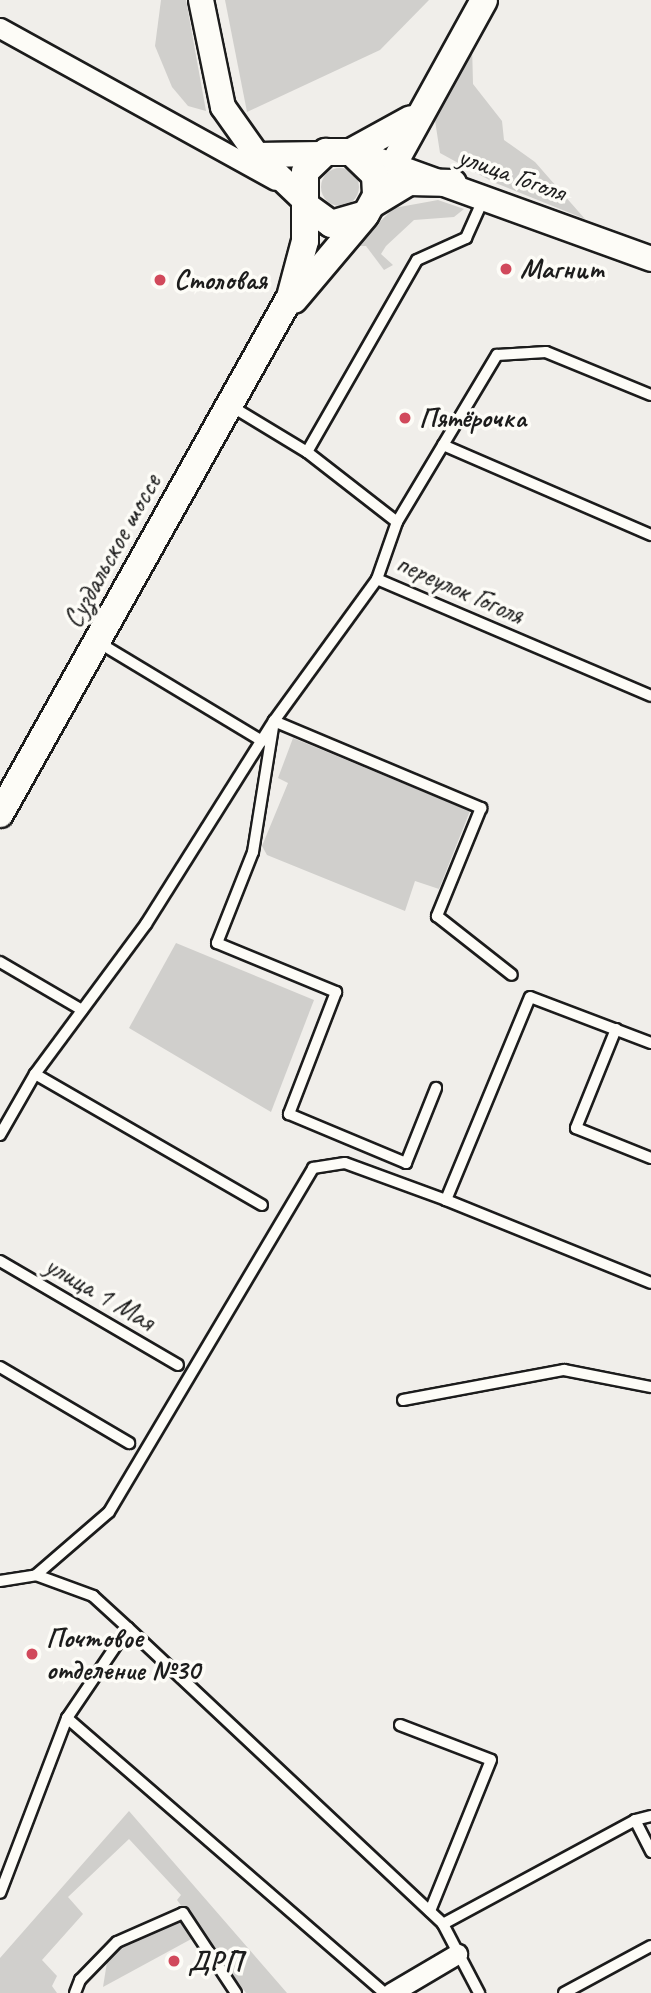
<!DOCTYPE html>
<meta charset="utf-8">
<style>
body{margin:0}
#map{position:relative;width:651px;height:1993px;overflow:hidden;background:#f0eeea;font-family:Caveat,sans-serif}
div>[style]{position:absolute}
[style*='--x']{left:calc(var(--x)*1px);top:calc(var(--y)*1px);width:calc(var(--w)*1px);rotate:calc(var(--a)*1deg)}
.green>*{inset:0;background:#d0cfcc}
.round{border-radius:50%}
.roads{filter:drop-shadow(2px 0 #1c1c1c) drop-shadow(-2px 0 #1c1c1c) drop-shadow(0 2px #1c1c1c) drop-shadow(0 -2px #1c1c1c)}
.service>*{height:10px;margin:-5px;padding:0 5px;transform-origin:5px;border-radius:5px;background:#fdfcf7}
.minor>*{height:19px;margin:-9.5px;padding:0 9.5px;transform-origin:9.5px;border-radius:9.5px;background:#fdfcf7}
.tertiary>*{height:24px;margin:-12px;padding:0 12px;transform-origin:12px;border-radius:12px;background:#fdfcf7}
.secondary>*{height:26px;margin:-13px;padding:0 13px;transform-origin:13px;border-radius:13px;background:#fdfcf7}
.dots>*{width:19px;height:19px;translate:-50% -50%;box-sizing:border-box;border:4px solid #fdfcf7;border-radius:50%}
span{translate:-50% -50%;white-space:nowrap;text-align:center;line-height:1.15;-webkit-text-stroke:7px #fdfcf7;paint-order:stroke}
.street-label{font-size:28px;color:#1c1c1c}
.poi-label{font-size:28px;color:#1c1c1c;font-weight:700}
.left{translate:0 -50%;text-align:left}
</style>
<div id="map">
<div class="green">
<i style="clip-path:polygon(161px 0,186px 0,206px 111px,188px 106px,172px 87px,155px 46px)"></i>
<i style="clip-path:polygon(225px 0,429px 0,380px 50px,247px 112px)"></i>
<i style="clip-path:polygon(472px 44px,473px 84px,502px 121px,504px 140px,535px 162px,585px 219px,493px 182px,440px 153px,434px 114px)"></i>
<i class="round" style="left:321px;top:168px;width:38px;height:38px"></i>
<i style="clip-path:polygon(438px 200px,464px 209px,454px 217px,414px 220px,386px 246px,381px 254px,393px 265px,384px 270px,366px 246px,355px 246px,394px 208px)"></i>
<i style="clip-path:polygon(293px 738px,470px 811px,439px 889px,415px 881px,405px 911px,267px 855px,262px 846px,288px 783px,278px 778px)"></i>
<i style="clip-path:polygon(176px 943px,314px 1000px,271px 1112px,129px 1028px)"></i>
<i style="clip-path:polygon(129px 1811px,287px 1993px,246px 1993px,177px 1900px,181px 1895px,129px 1839px,68px 1897px,83px 1914px,42px 1960px,57px 1976px,52px 1986px,57px 1993px,0 1993px,0 1958px)"></i>
<i style="clip-path:polygon(184px 1920px,195px 1937px,103px 1987px,108px 1956px,120px 1943px)"></i>
</div>
<div class="roads">
<div class="service">
<i style="--x:231;--y:406;--w:89;--a:31.2"></i>
<i style="--x:307;--y:452;--w:114;--a:37.9"></i>
<i style="--x:397;--y:522;--w:60;--a:109.3"></i>
<i style="--x:377;--y:579;--w:298;--a:23.1"></i>
<i style="--x:443;--y:445;--w:227;--a:23.4"></i>
<i style="--x:307;--y:452;--w:221;--a:-60.2"></i>
<i style="--x:417;--y:260;--w:54;--a:-24.2"></i>
<i style="--x:466;--y:238;--w:42;--a:-65.9"></i>
<i style="--x:397;--y:522;--w:195;--a:-59.1"></i>
<i style="--x:497;--y:355;--w:49;--a:-3.5"></i>
<i style="--x:546;--y:352;--w:113;--a:22.3"></i>
<i style="--x:98;--y:642;--w:192;--a:31.1"></i>
<i style="--x:274;--y:721;--w:133;--a:99.1"></i>
<i style="--x:253;--y:852;--w:98;--a:111.6"></i>
<i style="--x:217;--y:943;--w:129;--a:22.4"></i>
<i style="--x:336;--y:992;--w:131;--a:111.1"></i>
<i style="--x:289;--y:1114;--w:127;--a:22.7"></i>
<i style="--x:406;--y:1163;--w:81;--a:-68.2"></i>
<i style="--x:274;--y:721;--w:225;--a:22.8"></i>
<i style="--x:481;--y:808;--w:117;--a:112.2"></i>
<i style="--x:437;--y:916;--w:95;--a:38.2"></i>
<i style="--x:0;--y:962;--w:95;--a:30.3"></i>
<i style="--x:616;--y:1029;--w:107;--a:112"></i>
<i style="--x:576;--y:1128;--w:81;--a:21.8"></i>
<i style="--x:651;--y:1043;--w:129;--a:-159.2"></i>
<i style="--x:530;--y:997;--w:220;--a:112.5"></i>
<i style="--x:446;--y:1200;--w:221;--a:22"></i>
<i style="--x:35;--y:1074;--w:262;--a:30"></i>
<i style="--x:0;--y:1135;--w:70;--a:-60.2"></i>
<i style="--x:35;--y:1074;--w:187;--a:-53.5"></i>
<i style="--x:146;--y:924;--w:240;--a:-57.8"></i>
<i style="--x:274;--y:721;--w:175;--a:-54"></i>
<i style="--x:0;--y:1261;--w:206;--a:30.3"></i>
<i style="--x:0;--y:1367;--w:150;--a:30.5"></i>
<i style="--x:403;--y:1400;--w:164;--a:-10.6"></i>
<i style="--x:564;--y:1370;--w:89;--a:11.1"></i>
<i style="--x:36;--y:1575;--w:96;--a:-40.8"></i>
<i style="--x:109;--y:1512;--w:400;--a:-59.3"></i>
<i style="--x:313;--y:1168;--w:32;--a:-9"></i>
<i style="--x:345;--y:1163;--w:108;--a:20.1"></i>
<i style="--x:0;--y:1581;--w:36;--a:-9"></i>
<i style="--x:36;--y:1575;--w:61;--a:20.2"></i>
<i style="--x:93;--y:1596;--w:47;--a:42.4"></i>
<i style="--x:128;--y:1628;--w:109;--a:124.1"></i>
<i style="--x:67;--y:1718;--w:187;--a:110.9"></i>
<i style="--x:128;--y:1628;--w:432;--a:43.2"></i>
<i style="--x:443;--y:1924;--w:78;--a:62.4"></i>
<i style="--x:67;--y:1718;--w:420;--a:40.9"></i>
<i style="--x:400;--y:1725;--w:97;--a:21"></i>
<i style="--x:491;--y:1760;--w:163;--a:112"></i>
<i style="--x:635;--y:1820;--w:16;--a:-14"></i>
<i style="--x:443;--y:1924;--w:218;--a:-28.4"></i>
<i style="--x:635;--y:1820;--w:36;--a:63"></i>
<i style="--x:75;--y:1993;--w:14;--a:-69"></i>
<i style="--x:80;--y:1980;--w:53;--a:-45.8"></i>
<i style="--x:117;--y:1942;--w:72;--a:-23.7"></i>
<i style="--x:183;--y:1913;--w:96;--a:56.5"></i>
<i style="--x:564;--y:1993;--w:99;--a:-28.4"></i>
</div>
<div class="minor">
<i style="--x:0;--y:28;--w:314;--a:28.9"></i>
<i style="--x:391;--y:1993;--w:77;--a:-30.6"></i>
</div>
<div class="tertiary">
<i style="--x:201;--y:0;--w:109;--a:78.4"></i>
<i style="--x:223;--y:107;--w:59;--a:54.7"></i>
<i style="--x:257;--y:155;--w:62;--a:43.7"></i>
<i style="--x:257;--y:155;--w:65;--a:-0.9"></i>
<i style="--x:375;--y:159;--w:294;--a:19.9"></i>
</div>
<div class="secondary">
<i style="--x:351;--y:152;--w:68;--a:-28.8"></i>
<i style="--x:374;--y:203;--w:41;--a:-31"></i>
<i style="--x:409;--y:182;--w:44;--a:1.3"></i>
<i style="--x:305;--y:205;--w:32;--a:36"></i>
<i style="--x:331;--y:224;--w:36;--a:-16"></i>
<i style="--x:366;--y:214;--w:244;--a:-61.1"></i>
<i style="--x:294;--y:300;--w:109;--a:-49.9"></i>
<i style="--x:0;--y:814;--w:593;--a:-60.71"></i>
<i style="--x:290;--y:297;--w:58;--a:-75"></i>
<i style="--x:305;--y:241;--w:69;--a:-90"></i>
<i style="--x:305;--y:172;--w:29;--a:-44"></i>
<i style="--x:326;--y:152;--w:25;--a:0"></i>
<i style="--x:351;--y:152;--w:33;--a:44"></i>
<i style="--x:375;--y:175;--w:21;--a:87"></i>
</div>
</div>
<div class="dots">
<i style="left:506px;top:269px;background:#d1495b"></i>
<i style="left:160px;top:280px;background:#d1495b"></i>
<i style="left:405px;top:418px;background:#d1495b"></i>
<i style="left:32px;top:1654px;background:#d1495b"></i>
<i style="left:174px;top:1961px;background:#d1495b"></i>
</div>
<div class="street-label">
<span style="left:512px;top:174px;rotate:20deg">улица Гоголя</span>
<span style="left:112px;top:551px;rotate:-61deg">Суздальское шоссе</span>
<span style="left:460px;top:589px;rotate:24deg">переулок Гоголя</span>
<span style="left:100px;top:1293px;rotate:30deg">улица 1 Мая</span>
</div>
<div class="poi-label">
<span class="left" style="left:520px;top:269px">Магнит</span>
<span class="left" style="left:174px;top:280px">Столовая</span>
<span class="left" style="left:419px;top:418px">Пятёрочка</span>
<span class="left" style="left:46px;top:1654px">Почтовое<br>отделение №30</span>
<span class="left" style="left:188px;top:1961px">ДРП</span>
</div>
</div>
